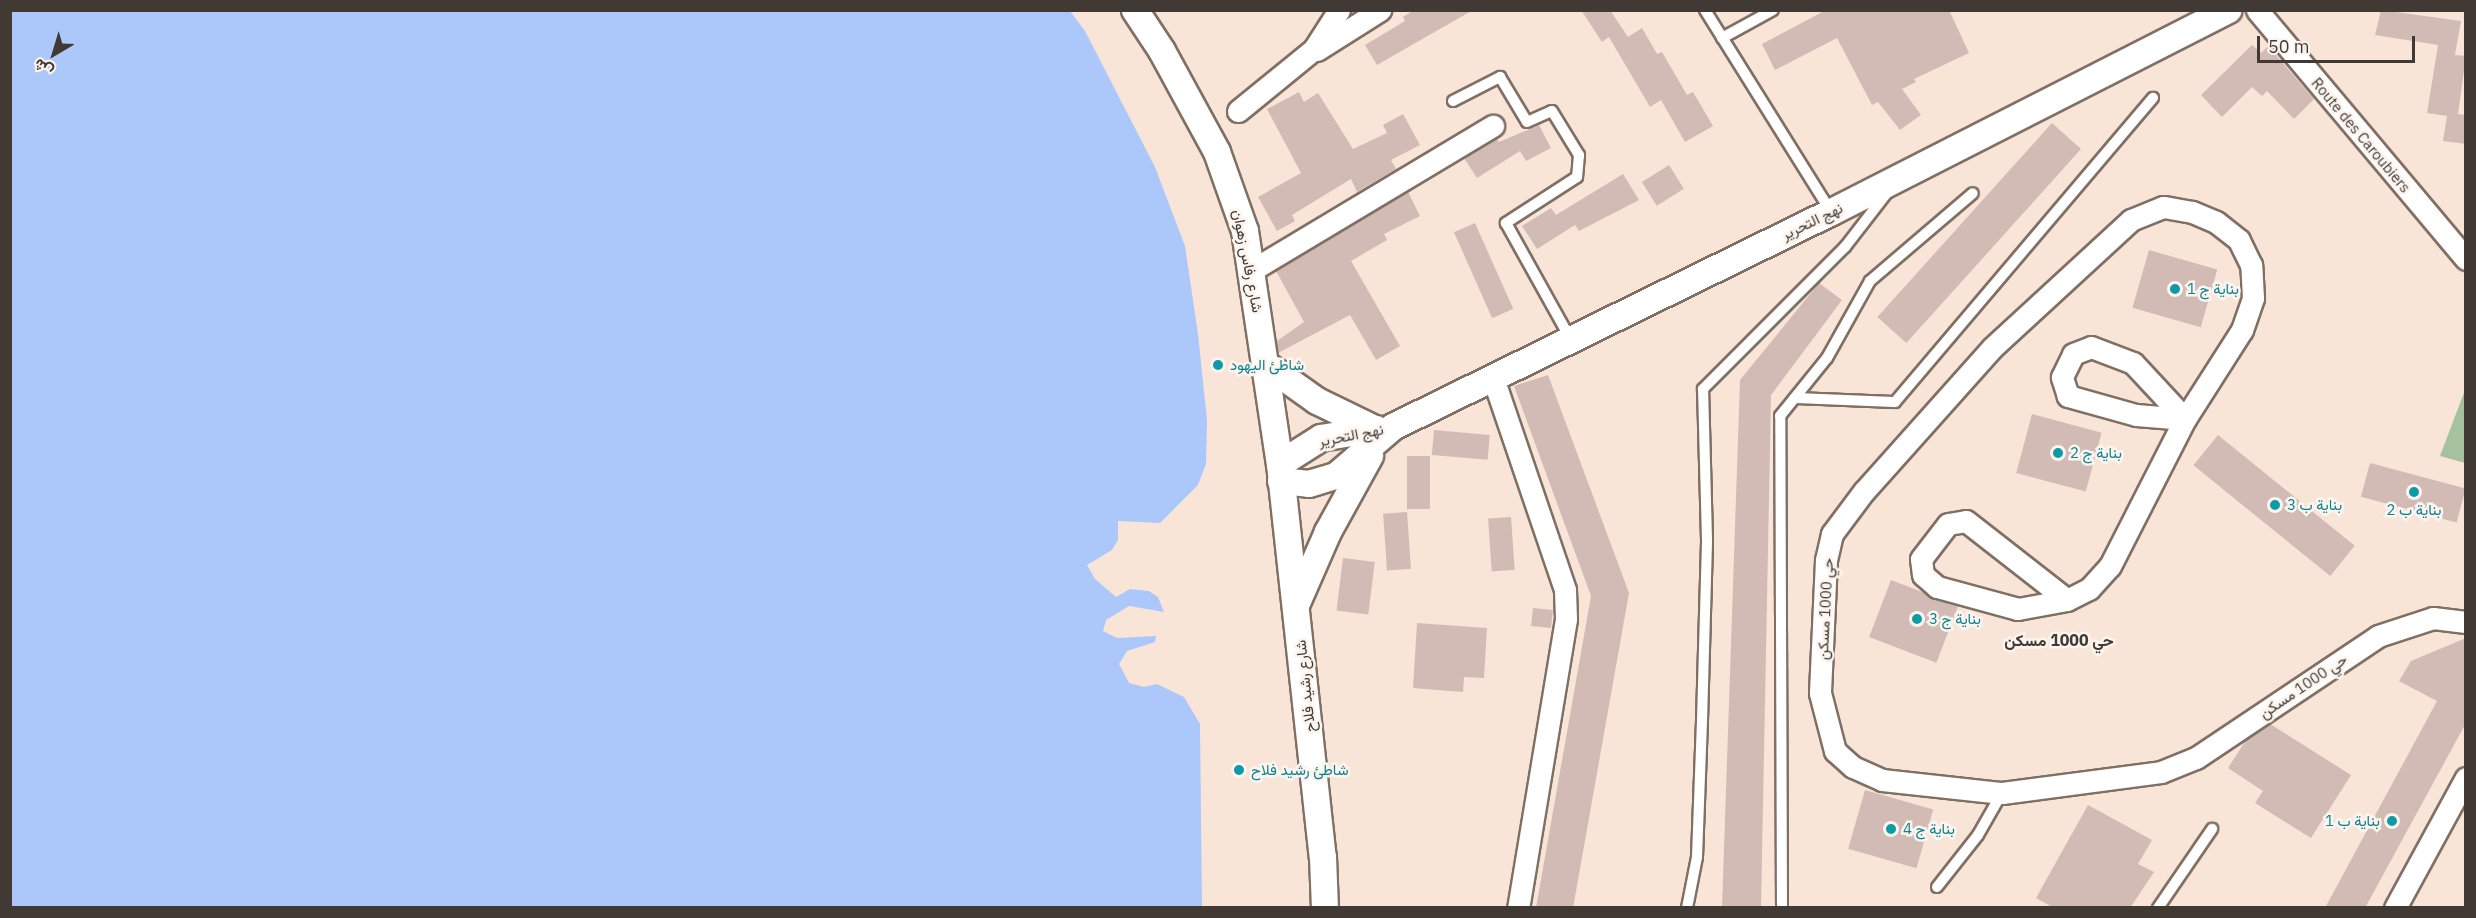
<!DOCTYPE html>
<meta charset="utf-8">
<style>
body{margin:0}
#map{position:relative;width:2476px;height:918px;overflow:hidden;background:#f8e5d7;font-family:"IBM Plex Sans",Vazirmatn,sans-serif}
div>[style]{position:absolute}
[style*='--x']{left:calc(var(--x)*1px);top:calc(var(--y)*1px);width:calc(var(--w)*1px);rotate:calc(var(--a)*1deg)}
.green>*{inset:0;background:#a6c19e}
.water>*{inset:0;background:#acc8fa}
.building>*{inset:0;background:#d2bbb4;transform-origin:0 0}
.roads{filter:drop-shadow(2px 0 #807064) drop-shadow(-2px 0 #807064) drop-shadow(0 2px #807064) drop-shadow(0 -2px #807064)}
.service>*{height:10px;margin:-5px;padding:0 5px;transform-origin:5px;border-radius:5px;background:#fff}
.minor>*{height:21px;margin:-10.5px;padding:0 10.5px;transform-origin:10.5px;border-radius:10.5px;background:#fff}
.tertiary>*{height:26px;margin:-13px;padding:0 13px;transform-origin:13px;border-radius:13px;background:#fff}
.dots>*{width:16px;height:16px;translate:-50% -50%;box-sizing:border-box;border:3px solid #fcf5ef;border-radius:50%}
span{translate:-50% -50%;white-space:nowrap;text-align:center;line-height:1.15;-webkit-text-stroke:5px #fcf5ef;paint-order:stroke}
.street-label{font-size:15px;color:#413a34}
.culture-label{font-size:15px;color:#0d838f}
.left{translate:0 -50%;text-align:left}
.right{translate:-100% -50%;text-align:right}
.neighbourhood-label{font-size:16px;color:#413a34;font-weight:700}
.frame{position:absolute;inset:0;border:12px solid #413a34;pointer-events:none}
.north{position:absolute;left:24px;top:24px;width:60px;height:60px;-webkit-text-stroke:4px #fcf5ef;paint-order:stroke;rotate:218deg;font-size:16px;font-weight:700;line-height:24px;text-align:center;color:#413a34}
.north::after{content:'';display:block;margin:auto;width:21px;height:27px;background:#413a34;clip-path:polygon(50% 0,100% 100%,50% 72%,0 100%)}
.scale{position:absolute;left:2257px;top:36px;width:158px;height:27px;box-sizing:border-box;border:3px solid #413a34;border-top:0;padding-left:8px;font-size:18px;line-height:21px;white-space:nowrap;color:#413a34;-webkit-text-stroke:4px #fcf5ef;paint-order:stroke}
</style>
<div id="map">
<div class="green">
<i style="clip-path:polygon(2465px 390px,2465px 463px,2440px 456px)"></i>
</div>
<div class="water">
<i style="clip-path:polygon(10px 11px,1070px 11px,1085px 31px,1155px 167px,1185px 246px,1198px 334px,1207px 420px,1206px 464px,1198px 485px,1160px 523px,1118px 521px,1118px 540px,1112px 550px,1087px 565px,1095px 579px,1116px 597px,1130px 589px,1149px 591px,1158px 597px,1164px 612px,1129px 606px,1106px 620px,1103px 631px,1117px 638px,1156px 636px,1155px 642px,1127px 651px,1119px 664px,1129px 683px,1144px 687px,1157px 684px,1184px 697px,1200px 724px,1202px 907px,11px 907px)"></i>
</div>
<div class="building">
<i style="clip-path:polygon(1414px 10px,1473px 10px,1377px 65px,1365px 45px,1405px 21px,1403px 17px)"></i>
<i style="clip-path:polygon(1581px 10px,1610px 10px,1628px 37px,1642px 28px,1657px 54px,1662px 52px,1687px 95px,1693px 92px,1713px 126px,1685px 142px,1661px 100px,1650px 107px,1609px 37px,1602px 42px)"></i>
<i style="clip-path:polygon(1826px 10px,1949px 10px,1969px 53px,1914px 79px,1916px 82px,1902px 89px,1921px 115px,1900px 130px,1878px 102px,1872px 105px,1837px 38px,1775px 70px,1762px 44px)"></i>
<i style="clip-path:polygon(2381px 10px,2461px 21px,2455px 55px,2466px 56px,2458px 114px,2466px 115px,2466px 144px,2443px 141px,2447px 116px,2427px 113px,2438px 45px,2375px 35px)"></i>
<i style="clip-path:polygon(2252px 45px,2261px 53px,2268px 46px,2314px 99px,2294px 119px,2267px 91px,2262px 96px,2252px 87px,2222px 117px,2201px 95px)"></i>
<i style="clip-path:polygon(1299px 92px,1304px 102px,1318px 93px,1353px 149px,1387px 133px,1383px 125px,1403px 114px,1420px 145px,1391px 160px,1396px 169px,1357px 192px,1351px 179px,1292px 215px,1295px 221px,1277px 231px,1258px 197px,1301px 173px,1267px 109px)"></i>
<i style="left:2052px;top:123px;width:39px;height:261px;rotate:42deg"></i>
<i style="clip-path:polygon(1539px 125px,1551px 148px,1526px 161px,1520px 151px,1477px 178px,1464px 158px,1497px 138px,1499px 142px)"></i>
<i style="left:1669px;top:165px;width:28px;height:32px;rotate:58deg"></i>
<i style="clip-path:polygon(1623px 174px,1639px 200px,1579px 231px,1575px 225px,1537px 249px,1522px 226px,1551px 208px,1556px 215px)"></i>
<i style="clip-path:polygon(1408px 192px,1420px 216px,1384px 234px,1387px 240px,1351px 261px,1400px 346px,1376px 360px,1350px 315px,1278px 353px,1277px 341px,1304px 322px,1276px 271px)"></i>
<i style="left:1475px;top:223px;width:94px;height:23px;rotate:66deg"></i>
<i style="left:2149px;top:250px;width:71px;height:60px;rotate:16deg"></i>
<i style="clip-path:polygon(1819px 283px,1842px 300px,1771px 395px,1761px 908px,1722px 908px,1740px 380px)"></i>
<i style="clip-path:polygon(1548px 375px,1629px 593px,1573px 908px,1536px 908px,1591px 596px,1514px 386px)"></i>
<i style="left:2032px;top:414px;width:72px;height:61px;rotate:15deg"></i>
<i style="left:1434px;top:430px;width:56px;height:25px;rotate:5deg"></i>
<i style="left:2218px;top:435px;width:176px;height:39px;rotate:39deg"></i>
<i style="left:1407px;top:456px;width:23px;height:53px"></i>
<i style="left:2370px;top:463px;width:99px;height:35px;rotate:15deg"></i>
<i style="left:1407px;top:512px;width:57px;height:24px;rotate:86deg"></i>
<i style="left:1511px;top:517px;width:53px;height:23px;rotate:86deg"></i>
<i style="left:1343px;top:558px;width:32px;height:53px;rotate:7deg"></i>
<i style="left:1891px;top:580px;width:72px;height:61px;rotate:21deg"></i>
<i style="left:1533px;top:608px;width:20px;height:18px;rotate:6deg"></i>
<i style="clip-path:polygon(1417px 623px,1487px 628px,1484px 678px,1464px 677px,1463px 692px,1413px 688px)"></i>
<i style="clip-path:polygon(2466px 638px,2466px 723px,2365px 908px,2325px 908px,2437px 701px,2399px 681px,2411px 661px)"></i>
<i style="clip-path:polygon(2270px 724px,2351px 775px,2311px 838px,2255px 803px,2263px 791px,2228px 768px,2246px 740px)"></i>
<i style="left:1865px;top:790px;width:71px;height:61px;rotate:16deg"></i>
<i style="clip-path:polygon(2088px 805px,2152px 840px,2138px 864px,2154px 872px,2130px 908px,2054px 908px,2036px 898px)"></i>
</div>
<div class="roads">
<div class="service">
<i style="--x:1705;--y:10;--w:238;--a:58"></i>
<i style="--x:1722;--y:38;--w:58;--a:-28.8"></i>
<i style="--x:1453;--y:101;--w:53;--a:-27.1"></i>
<i style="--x:1500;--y:77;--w:52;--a:59"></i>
<i style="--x:1527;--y:122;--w:27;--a:-24"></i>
<i style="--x:1552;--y:111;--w:52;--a:58.5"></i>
<i style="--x:1579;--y:155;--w:22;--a:95"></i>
<i style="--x:1577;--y:177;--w:85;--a:147.1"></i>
<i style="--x:1506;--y:223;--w:134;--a:60.9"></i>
<i style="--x:1795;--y:398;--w:100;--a:2.3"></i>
<i style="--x:1895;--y:402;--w:399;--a:-49.7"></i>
<i style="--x:1937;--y:887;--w:66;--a:-51.7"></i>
<i style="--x:1978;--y:835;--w:48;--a:-60.3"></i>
<i style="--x:1687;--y:908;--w:52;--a:-78.9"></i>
<i style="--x:1697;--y:857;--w:136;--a:-87.9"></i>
<i style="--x:1702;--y:721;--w:181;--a:-88.4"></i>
<i style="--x:1707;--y:540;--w:151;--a:-91.5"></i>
<i style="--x:1703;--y:389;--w:201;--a:-45"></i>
<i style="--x:1845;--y:247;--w:72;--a:-52.3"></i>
<i style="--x:1782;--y:908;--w:492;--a:-90.2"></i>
<i style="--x:1780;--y:416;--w:75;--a:-51"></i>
<i style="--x:1827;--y:358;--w:88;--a:-60.8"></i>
<i style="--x:1870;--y:281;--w:135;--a:-40.5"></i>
<i style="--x:2158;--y:908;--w:96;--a:-55.6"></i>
</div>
<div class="minor">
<i style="--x:2257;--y:10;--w:325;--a:50"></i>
<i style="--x:1317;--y:50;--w:75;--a:-32.4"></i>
<i style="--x:1238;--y:111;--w:98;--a:-39.2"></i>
<i style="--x:1314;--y:49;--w:46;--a:-57.3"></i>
<i style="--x:1252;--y:270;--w:281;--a:-30.9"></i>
<i style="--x:2091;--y:347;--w:45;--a:20.9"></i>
<i style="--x:2133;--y:363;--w:76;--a:47.1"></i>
<i style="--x:2185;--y:419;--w:49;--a:-175.3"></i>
<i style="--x:2136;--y:415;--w:71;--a:-164.4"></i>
<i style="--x:2068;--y:396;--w:20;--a:-108"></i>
<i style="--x:2062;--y:377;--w:25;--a:-64"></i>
<i style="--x:2073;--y:354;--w:19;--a:-21"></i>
<i style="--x:1493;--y:378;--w:224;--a:71.2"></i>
<i style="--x:1565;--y:590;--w:29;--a:88"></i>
<i style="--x:1566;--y:619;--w:293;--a:99.4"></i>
<i style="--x:1966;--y:521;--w:128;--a:38"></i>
<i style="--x:2067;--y:600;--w:50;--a:169.6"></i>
<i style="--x:2018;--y:609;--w:84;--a:-164.8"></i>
<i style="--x:1937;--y:587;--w:18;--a:-139"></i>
<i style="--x:1923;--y:575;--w:16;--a:-97"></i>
<i style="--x:1921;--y:559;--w:44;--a:-52.4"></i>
<i style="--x:1948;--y:524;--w:18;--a:-9"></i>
<i style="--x:2067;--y:600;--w:25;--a:-27"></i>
<i style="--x:2089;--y:589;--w:31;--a:-48"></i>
<i style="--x:2110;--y:566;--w:165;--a:-63"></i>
<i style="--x:2185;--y:419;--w:106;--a:-57.4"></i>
<i style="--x:2242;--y:330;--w:34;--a:-71"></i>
<i style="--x:2253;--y:298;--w:33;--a:-93"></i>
<i style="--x:2251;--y:265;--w:28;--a:-116"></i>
<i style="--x:2239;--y:240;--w:29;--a:-142"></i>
<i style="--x:2216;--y:222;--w:26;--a:-157"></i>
<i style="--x:2192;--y:212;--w:29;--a:-170"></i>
<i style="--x:2163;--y:207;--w:35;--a:158"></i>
<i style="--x:2131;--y:220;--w:189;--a:137.4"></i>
<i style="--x:1992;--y:348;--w:192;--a:131.8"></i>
<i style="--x:1864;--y:491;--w:54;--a:126.7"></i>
<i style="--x:1832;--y:534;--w:27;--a:103"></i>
<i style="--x:1826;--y:560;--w:133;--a:92.6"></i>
<i style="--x:1820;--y:693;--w:60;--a:75.5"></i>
<i style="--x:1835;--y:751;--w:24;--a:42"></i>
<i style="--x:1853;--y:767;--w:32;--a:24"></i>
<i style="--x:1882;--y:780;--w:121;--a:6.2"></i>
<i style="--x:2002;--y:793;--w:160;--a:-7.5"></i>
<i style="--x:2161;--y:772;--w:38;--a:-22"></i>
<i style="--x:2196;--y:758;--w:219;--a:-33.8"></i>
<i style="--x:2378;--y:636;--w:58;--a:-18.1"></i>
<i style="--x:2433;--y:618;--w:33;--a:7"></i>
<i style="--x:2395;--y:908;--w:148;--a:-61.4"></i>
</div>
<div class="tertiary">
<i style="--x:1135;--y:10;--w:49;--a:56.6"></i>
<i style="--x:1162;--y:51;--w:115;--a:61.4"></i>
<i style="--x:1217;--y:152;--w:84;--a:70.5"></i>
<i style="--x:1245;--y:231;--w:236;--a:81.5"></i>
<i style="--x:1280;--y:464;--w:395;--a:83.8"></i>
<i style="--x:1323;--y:857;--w:51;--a:87.8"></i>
<i style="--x:1265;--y:364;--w:64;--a:35.4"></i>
<i style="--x:1317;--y:401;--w:64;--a:25.8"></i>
<i style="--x:1280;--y:464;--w:49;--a:-32.4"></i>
<i style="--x:1321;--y:438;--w:56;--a:-9.3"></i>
<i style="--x:1281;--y:481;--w:28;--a:6"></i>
<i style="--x:1309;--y:484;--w:28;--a:-17"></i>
<i style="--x:1336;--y:476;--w:75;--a:-40.7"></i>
<i style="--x:1393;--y:427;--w:489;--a:-26.1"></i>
<i style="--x:1832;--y:212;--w:445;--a:-27"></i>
<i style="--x:1297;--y:603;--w:77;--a:-66.4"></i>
<i style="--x:1328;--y:532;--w:87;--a:-61.1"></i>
</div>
</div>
<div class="dots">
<i style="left:2175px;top:289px;background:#0f9aa8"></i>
<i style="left:1218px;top:365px;background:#0f9aa8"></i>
<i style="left:2058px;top:453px;background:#0f9aa8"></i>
<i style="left:2414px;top:492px;background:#0f9aa8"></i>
<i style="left:2275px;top:505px;background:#0f9aa8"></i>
<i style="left:1917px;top:619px;background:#0f9aa8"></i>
<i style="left:1239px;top:770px;background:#0f9aa8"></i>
<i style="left:2392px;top:821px;background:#0f9aa8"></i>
<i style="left:1891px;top:829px;background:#0f9aa8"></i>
</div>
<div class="street-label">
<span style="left:2361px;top:135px;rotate:50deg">Route des Caroubiers</span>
<span style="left:1812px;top:221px;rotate:-26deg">نهج التحرير</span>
<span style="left:1248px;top:261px;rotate:79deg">شارع رفاس زهوان</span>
<span style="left:1351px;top:435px;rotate:-11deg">نهج التحرير</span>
<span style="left:1825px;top:609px;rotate:-87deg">حي 1000 مسكن</span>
<span style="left:1305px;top:686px;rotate:-96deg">شارع رشيد فلاح</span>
<span style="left:2303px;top:686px;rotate:-34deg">حي 1000 مسكن</span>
</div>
<div class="culture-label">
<span class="left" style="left:2187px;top:289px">بناية ج 1</span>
<span class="left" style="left:1230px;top:365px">شاطئ اليهود</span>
<span class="left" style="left:2070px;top:453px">بناية ج 2</span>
<span class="left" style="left:2287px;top:505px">بناية ب 3</span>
<span style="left:2414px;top:510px">بناية ب 2</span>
<span class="left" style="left:1929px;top:619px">بناية ج 3</span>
<span class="left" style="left:1251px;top:770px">شاطئ رشيد فلاح</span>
<span class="right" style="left:2380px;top:821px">بناية ب 1</span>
<span class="left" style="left:1903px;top:829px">بناية ج 4</span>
</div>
<div class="neighbourhood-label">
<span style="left:2059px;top:640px">حي 1000 مسكن</span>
</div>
<div class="frame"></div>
<div class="north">ش</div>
<div class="scale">50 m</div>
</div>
